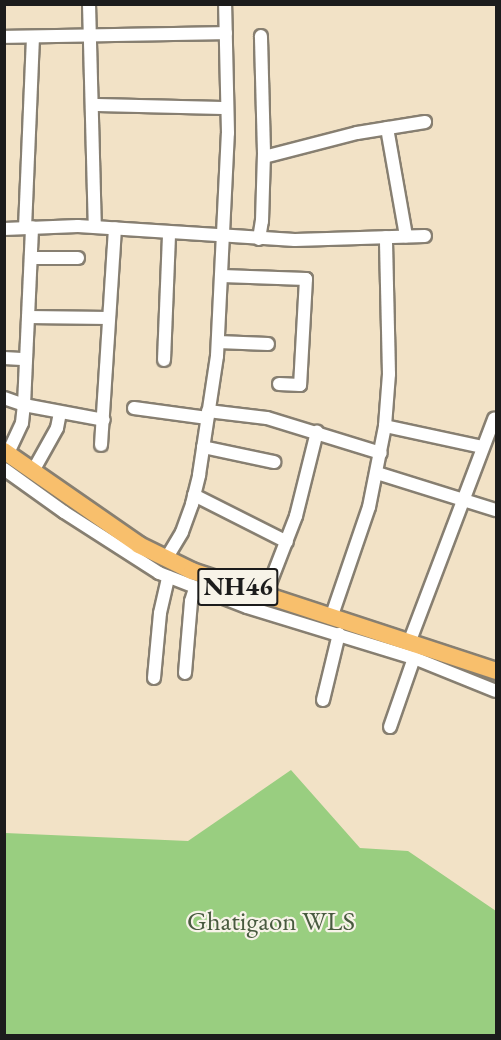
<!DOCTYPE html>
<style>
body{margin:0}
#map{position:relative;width:501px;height:1040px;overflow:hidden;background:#f2e2c6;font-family:"EB Garamond",serif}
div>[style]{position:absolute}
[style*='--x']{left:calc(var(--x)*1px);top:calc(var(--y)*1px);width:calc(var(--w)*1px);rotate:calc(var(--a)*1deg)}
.green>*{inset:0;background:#99ce80}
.roads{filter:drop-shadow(2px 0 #877f71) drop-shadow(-2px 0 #877f71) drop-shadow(0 2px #877f71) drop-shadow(0 -2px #877f71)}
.minor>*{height:12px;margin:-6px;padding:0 6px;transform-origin:6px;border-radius:6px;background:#fff}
.highway>*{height:16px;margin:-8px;padding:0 8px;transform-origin:8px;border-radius:8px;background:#f8bf6c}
span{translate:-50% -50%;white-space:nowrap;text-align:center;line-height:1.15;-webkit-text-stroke:4.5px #f7f3e8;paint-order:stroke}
.shield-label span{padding:2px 4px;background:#f7f3e8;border:2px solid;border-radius:4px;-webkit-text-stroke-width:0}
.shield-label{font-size:26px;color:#1c1c1c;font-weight:700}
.park-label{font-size:27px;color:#485a3f}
.frame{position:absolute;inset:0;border:6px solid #1c1c1c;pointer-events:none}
</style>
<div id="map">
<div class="green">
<i style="clip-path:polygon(291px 770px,360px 848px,408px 851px,496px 911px,496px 1035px,5px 1035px,5px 833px,188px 841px)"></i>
</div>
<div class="roads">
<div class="minor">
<i style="--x:89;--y:4;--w:223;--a:88.5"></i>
<i style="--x:4;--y:37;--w:222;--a:-1"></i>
<i style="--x:93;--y:105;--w:134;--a:1.3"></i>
<i style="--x:387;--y:128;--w:110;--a:80"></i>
<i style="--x:264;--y:157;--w:96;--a:-14.5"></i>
<i style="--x:357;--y:133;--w:69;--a:-9.2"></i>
<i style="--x:25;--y:228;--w:191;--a:-87.6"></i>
<i style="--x:4;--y:229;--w:74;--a:-2.3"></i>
<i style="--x:78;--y:226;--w:217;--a:3.7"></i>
<i style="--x:295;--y:240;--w:130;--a:-1.8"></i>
<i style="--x:259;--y:239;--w:18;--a:-81"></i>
<i style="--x:262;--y:221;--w:68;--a:-88.3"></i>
<i style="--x:264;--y:153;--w:117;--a:-91.5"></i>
<i style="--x:31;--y:258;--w:47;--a:0"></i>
<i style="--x:222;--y:276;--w:84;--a:2"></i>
<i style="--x:306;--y:279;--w:106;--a:93.2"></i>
<i style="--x:300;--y:385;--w:21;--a:-177"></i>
<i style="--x:28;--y:317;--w:81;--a:0.7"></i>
<i style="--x:218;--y:342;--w:50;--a:2.3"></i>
<i style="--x:4;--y:358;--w:22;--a:3"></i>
<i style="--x:164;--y:360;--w:127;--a:-87.7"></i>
<i style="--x:4;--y:398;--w:21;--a:19"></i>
<i style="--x:24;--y:405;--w:81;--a:10.6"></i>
<i style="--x:134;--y:408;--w:74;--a:7.8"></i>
<i style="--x:208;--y:411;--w:59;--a:6.8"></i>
<i style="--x:267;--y:418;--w:119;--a:17.1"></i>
<i style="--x:385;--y:426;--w:99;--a:12.2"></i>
<i style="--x:101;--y:445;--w:217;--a:-86.3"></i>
<i style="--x:203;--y:447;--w:73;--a:11.9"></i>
<i style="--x:8;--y:453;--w:33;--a:-65"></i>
<i style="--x:22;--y:423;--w:18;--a:-84"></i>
<i style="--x:24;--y:405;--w:178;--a:-87.4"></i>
<i style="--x:4;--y:469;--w:74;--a:35.6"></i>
<i style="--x:64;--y:512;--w:113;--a:32.7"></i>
<i style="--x:159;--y:573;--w:94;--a:21.1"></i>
<i style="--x:247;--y:607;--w:175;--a:17"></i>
<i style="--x:414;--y:658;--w:88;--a:21.9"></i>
<i style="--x:33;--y:471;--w:49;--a:-60.8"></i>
<i style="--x:57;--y:428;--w:16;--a:-79"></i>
<i style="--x:377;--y:473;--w:125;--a:17.3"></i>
<i style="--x:194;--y:495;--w:104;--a:26.8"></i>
<i style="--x:166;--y:559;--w:31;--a:-59"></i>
<i style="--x:182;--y:532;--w:30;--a:-70"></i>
<i style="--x:192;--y:504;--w:30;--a:-76"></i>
<i style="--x:199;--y:475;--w:120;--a:-81.4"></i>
<i style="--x:217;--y:356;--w:223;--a:-87.2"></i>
<i style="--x:228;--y:133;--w:129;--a:-91.3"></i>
<i style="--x:265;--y:596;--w:86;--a:-68.8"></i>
<i style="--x:296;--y:516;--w:87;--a:-76"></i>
<i style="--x:331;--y:618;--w:117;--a:-71.1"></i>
<i style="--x:369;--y:507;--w:83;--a:-78.8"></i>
<i style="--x:385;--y:426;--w:52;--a:-85.6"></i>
<i style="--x:389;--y:374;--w:137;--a:-91.3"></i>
<i style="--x:409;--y:643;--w:240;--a:-69.2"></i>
<i style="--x:185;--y:673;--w:72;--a:-85.2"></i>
<i style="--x:191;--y:601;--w:13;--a:-72"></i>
<i style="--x:154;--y:678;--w:65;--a:-84.7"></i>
<i style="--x:160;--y:613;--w:37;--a:-77"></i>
<i style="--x:323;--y:700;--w:68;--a:-76.4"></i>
<i style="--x:390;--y:727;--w:73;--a:-70.8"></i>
</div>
<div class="highway">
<i style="--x:4;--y:451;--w:165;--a:34.8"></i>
<i style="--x:139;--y:545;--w:59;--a:26.1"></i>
<i style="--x:192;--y:571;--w:320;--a:18.2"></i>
</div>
</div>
<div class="shield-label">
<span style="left:238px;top:587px">NH46</span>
</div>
<div class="park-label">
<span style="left:271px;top:921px">Ghatigaon WLS</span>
</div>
<div class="frame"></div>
</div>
